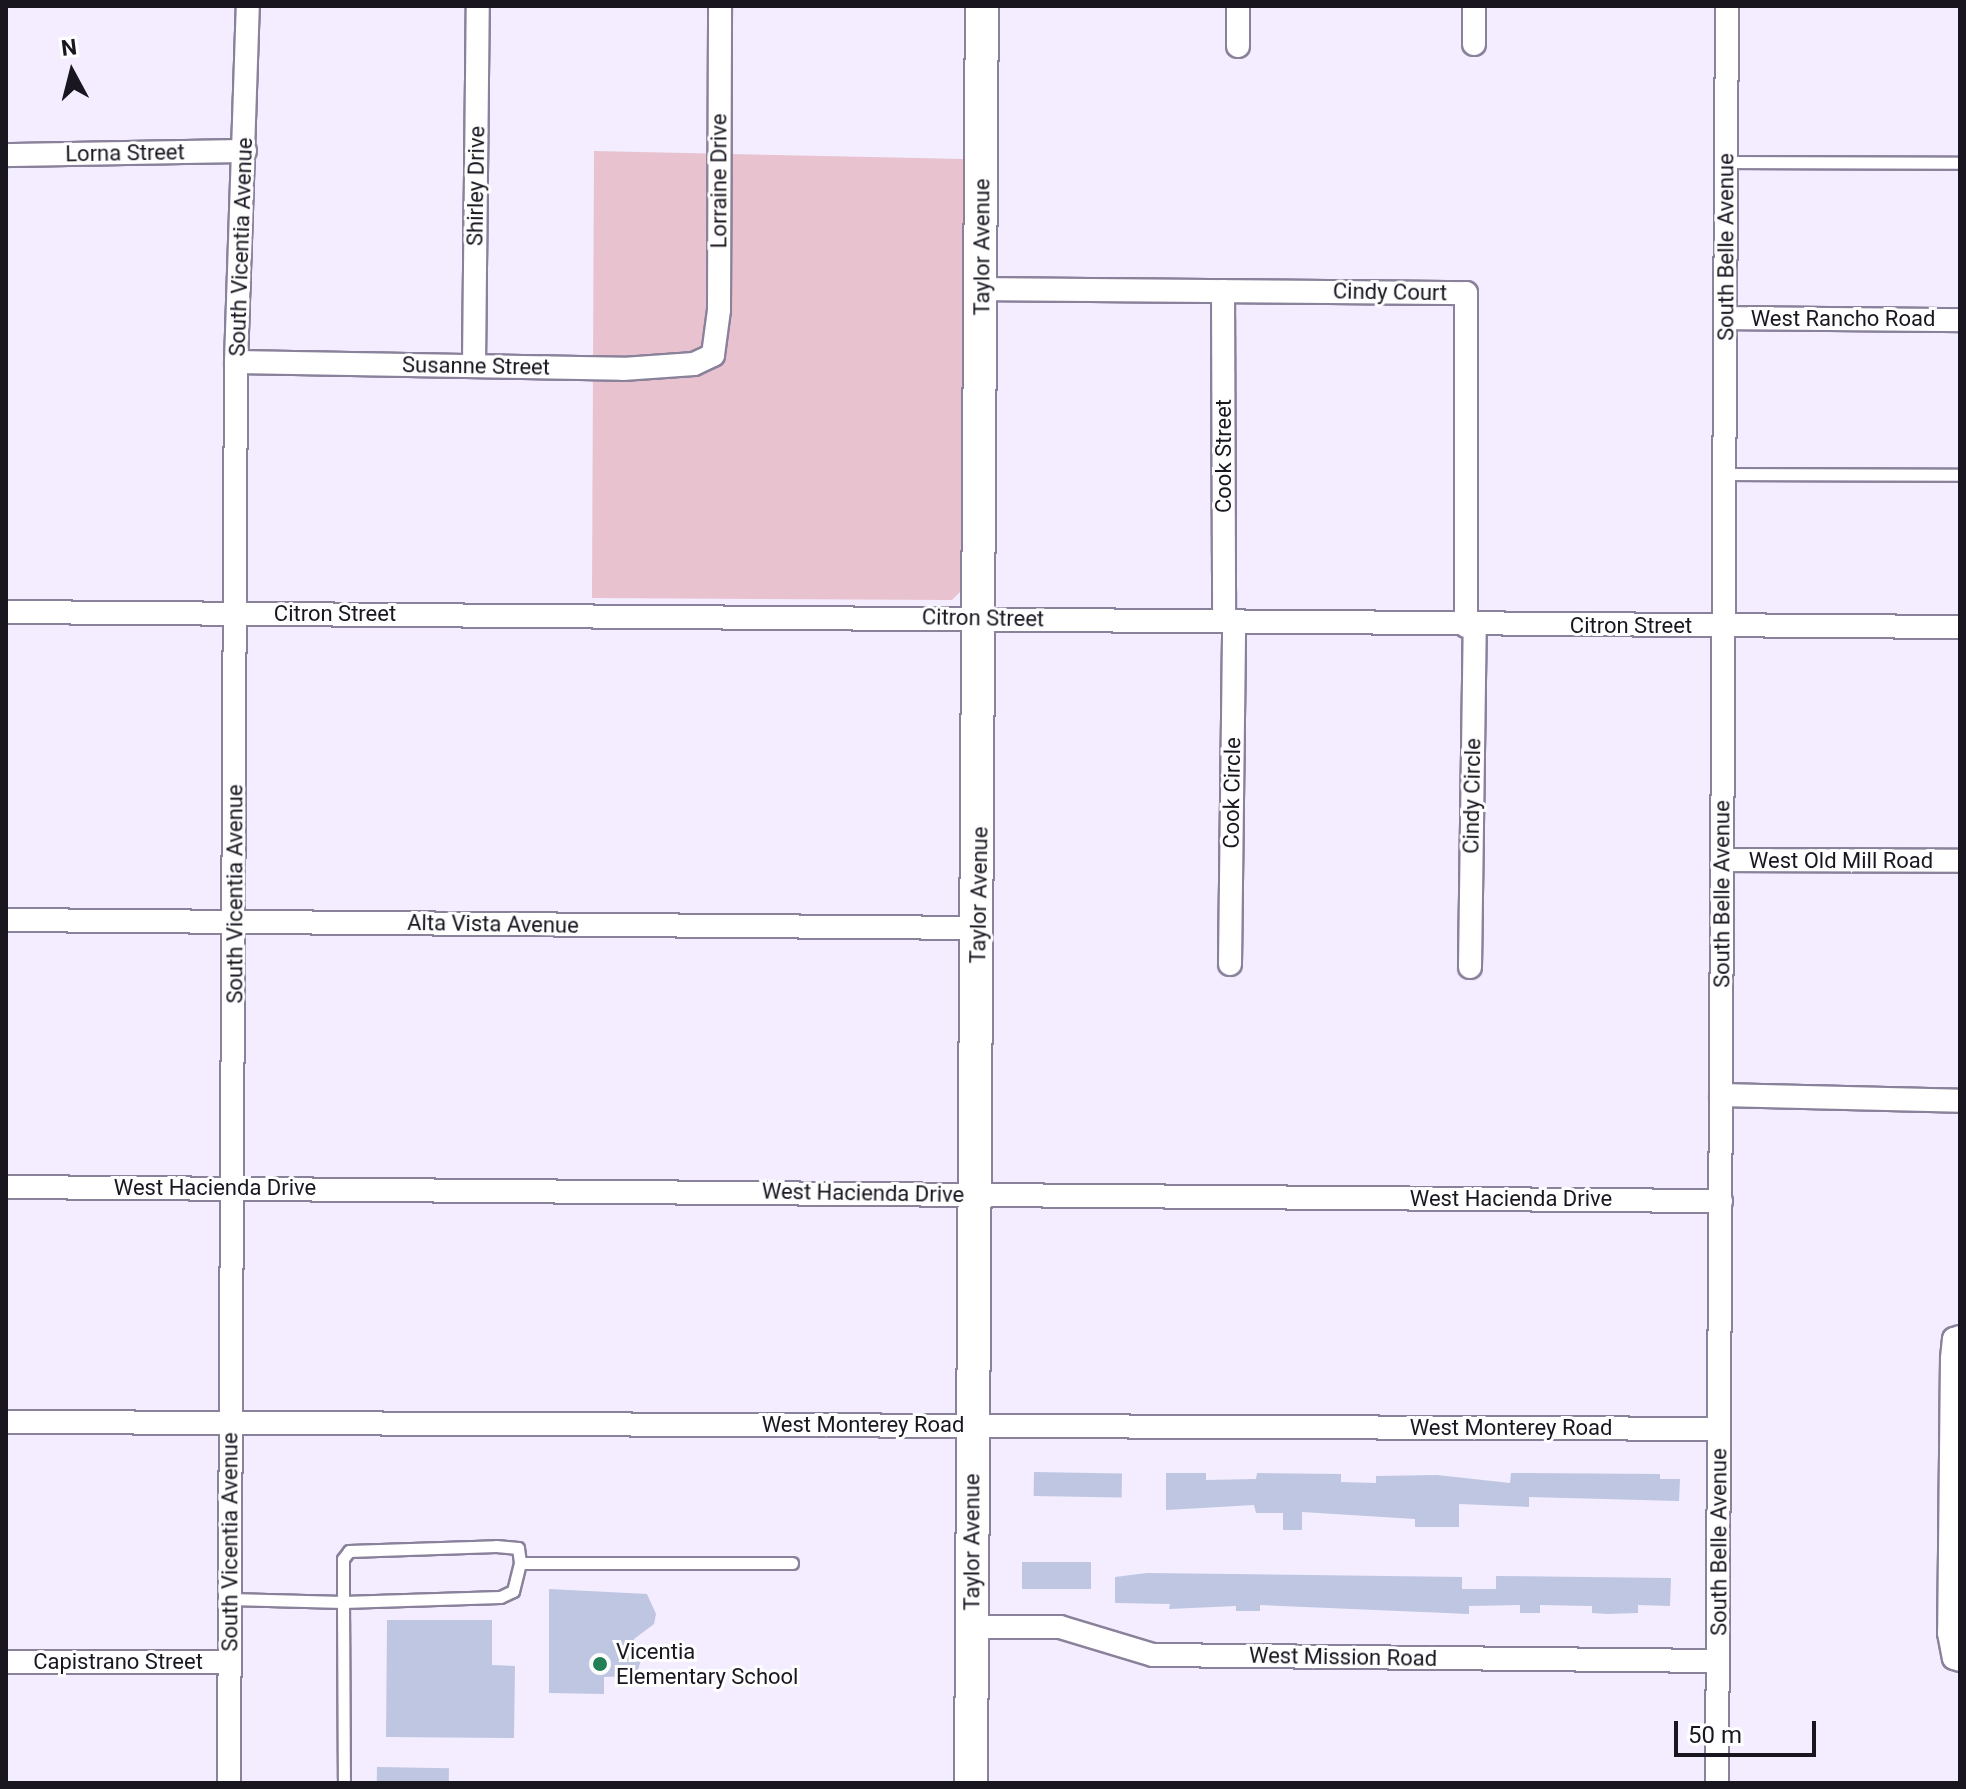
<!DOCTYPE html>
<style>
body{margin:0}
#map{position:relative;width:1966px;height:1789px;overflow:hidden;background:#f3edff;font-family:Roboto,sans-serif}
div>[style]{position:absolute}
[style*='--x']{left:calc(var(--x)*1px);top:calc(var(--y)*1px);width:calc(var(--w)*1px);rotate:calc(var(--a)*1deg)}
.green>*{inset:0;background:#e8c2ce}
.building>*{inset:0;background:#bec6e2;transform-origin:0 0}
.roads{filter:drop-shadow(2px 0 #8a819b) drop-shadow(-2px 0 #8a819b) drop-shadow(0 2px #8a819b) drop-shadow(0 -2px #8a819b)}
.lane>*{height:11px;margin:-5.5px;padding:0 5.5px;transform-origin:5.5px;border-radius:5.5px;background:#fff}
.street>*{height:22px;margin:-11px;padding:0 11px;transform-origin:11px;border-radius:11px;background:#fff}
.secondary>*{height:32px;margin:-16px;padding:0 16px;transform-origin:16px;border-radius:16px;background:#fff}
.dots>*{width:22px;height:22px;translate:-50% -50%;box-sizing:border-box;border:4px solid #fefefe;border-radius:50%}
span{translate:-50% -50%;white-space:nowrap;text-align:center;line-height:1.15;-webkit-text-stroke:6px #fefefe;paint-order:stroke}
.street-label{font-size:22px;color:#191620}
.poi-label{font-size:22px;color:#191620}
.left{translate:0 -50%;text-align:left}
.frame{position:absolute;inset:0;border:8px solid #191620;pointer-events:none}
.north{position:absolute;left:32px;top:32px;width:80px;height:80px;-webkit-text-stroke:6px #fefefe;paint-order:stroke;rotate:353deg;font-size:22px;font-weight:700;line-height:32px;text-align:center;color:#191620}
.north::after{content:'';display:block;margin:auto;width:28px;height:36px;background:#191620;clip-path:polygon(50% 0,100% 100%,50% 72%,0 100%)}
.scale{position:absolute;left:1674px;top:1721px;width:142px;height:36px;box-sizing:border-box;border:4px solid #191620;border-top:0;padding-left:10px;font-size:24px;line-height:28px;white-space:nowrap;color:#191620;-webkit-text-stroke:6px #fefefe;paint-order:stroke}
</style>
<div id="map">
<div class="green">
<i style="clip-path:polygon(594px 151px,964px 159px,965px 571px,961px 591px,952px 600px,592px 598px)"></i>
</div>
<div class="building">
<i style="left:1034px;top:1472px;width:88px;height:24px;rotate:1deg"></i>
<i style="clip-path:polygon(1166px 1473px,1206px 1473px,1206px 1480px,1256px 1479px,1257px 1473px,1341px 1474px,1341px 1482px,1376px 1483px,1376px 1476px,1437px 1475px,1510px 1483px,1511px 1473px,1660px 1474px,1660px 1479px,1680px 1479px,1679px 1501px,1529px 1497px,1529px 1507px,1459px 1504px,1459px 1527px,1415px 1527px,1415px 1519px,1302px 1512px,1302px 1530px,1283px 1530px,1283px 1513px,1256px 1513px,1254px 1505px,1166px 1510px)"></i>
<i style="left:1022px;top:1562px;width:69px;height:27px"></i>
<i style="clip-path:polygon(1147px 1573px,1462px 1577px,1462px 1589px,1496px 1589px,1496px 1576px,1671px 1578px,1670px 1606px,1638px 1605px,1638px 1613px,1608px 1614px,1592px 1613px,1592px 1606px,1540px 1605px,1540px 1613px,1520px 1613px,1520px 1605px,1469px 1606px,1469px 1614px,1260px 1605px,1260px 1611px,1236px 1611px,1236px 1606px,1169px 1609px,1170px 1604px,1115px 1603px,1115px 1577px)"></i>
<i style="clip-path:polygon(549px 1589px,647px 1594px,656px 1614px,654px 1624px,634px 1639px,642px 1657px,638px 1670px,630px 1676px,604px 1677px,604px 1694px,549px 1693px)"></i>
<i style="clip-path:polygon(387px 1620px,492px 1620px,492px 1665px,515px 1666px,514px 1738px,386px 1737px)"></i>
<i style="left:377px;top:1767px;width:72px;height:16px;rotate:1deg"></i>
</div>
<div class="roads">
<div class="lane">
<i style="--x:1726;--y:162;--w:234;--a:0.2"></i>
<i style="--x:1725;--y:474;--w:235;--a:0.2"></i>
<i style="--x:496;--y:1546;--w:22;--a:5"></i>
<i style="--x:518;--y:1548;--w:15;--a:82"></i>
<i style="--x:520;--y:1563;--w:29;--a:104"></i>
<i style="--x:513;--y:1591;--w:14;--a:155"></i>
<i style="--x:500;--y:1597;--w:157;--a:178.2"></i>
<i style="--x:343;--y:1602;--w:43;--a:-90"></i>
<i style="--x:343;--y:1559;--w:10;--a:-53"></i>
<i style="--x:349;--y:1551;--w:147;--a:-1.9"></i>
<i style="--x:520;--y:1563;--w:272;--a:0"></i>
<i style="--x:230;--y:1599;--w:113;--a:1.5"></i>
<i style="--x:343;--y:1602;--w:181;--a:89.7"></i>
</div>
<div class="street">
<i style="--x:1238;--y:6;--w:40;--a:90"></i>
<i style="--x:1474;--y:6;--w:38;--a:90"></i>
<i style="--x:6;--y:155;--w:239;--a:-1"></i>
<i style="--x:982;--y:289;--w:484;--a:0.5"></i>
<i style="--x:1466;--y:293;--w:333;--a:90"></i>
<i style="--x:1223;--y:291;--w:330;--a:89.8"></i>
<i style="--x:1726;--y:318;--w:234;--a:0.5"></i>
<i style="--x:236;--y:362;--w:387;--a:1"></i>
<i style="--x:623;--y:369;--w:71;--a:-4"></i>
<i style="--x:694;--y:364;--w:21;--a:-25"></i>
<i style="--x:713;--y:355;--w:45;--a:-82.4"></i>
<i style="--x:719;--y:310;--w:304;--a:-89.8"></i>
<i style="--x:474;--y:365;--w:359;--a:-89.4"></i>
<i style="--x:6;--y:612;--w:1954;--a:0.44"></i>
<i style="--x:1722;--y:860;--w:238;--a:0.2"></i>
<i style="--x:6;--y:920;--w:973;--a:0.47"></i>
<i style="--x:1230;--y:964;--w:343;--a:-89.3"></i>
<i style="--x:1470;--y:967;--w:341;--a:-89.2"></i>
<i style="--x:1721;--y:1095;--w:239;--a:1.4"></i>
<i style="--x:6;--y:1187;--w:1715;--a:0.47"></i>
<i style="--x:1960;--y:1337;--w:6;--a:162"></i>
<i style="--x:1954;--y:1339;--w:20;--a:96"></i>
<i style="--x:1952;--y:1359;--w:274;--a:90.6"></i>
<i style="--x:1949;--y:1633;--w:25;--a:79"></i>
<i style="--x:1954;--y:1658;--w:6;--a:18"></i>
<i style="--x:6;--y:1422;--w:1713;--a:0.23"></i>
<i style="--x:972;--y:1627;--w:88;--a:0"></i>
<i style="--x:1060;--y:1627;--w:97;--a:16.8"></i>
<i style="--x:1153;--y:1655;--w:565;--a:0.61"></i>
<i style="--x:6;--y:1662;--w:224;--a:0"></i>
<i style="--x:229;--y:1783;--w:1421;--a:-89.72"></i>
<i style="--x:236;--y:362;--w:356;--a:-88.1"></i>
<i style="--x:1717;--y:1783;--w:1777;--a:-89.68"></i>
</div>
<div class="secondary">
<i style="--x:971;--y:1783;--w:1777;--a:-89.65"></i>
</div>
</div>
<div class="dots">
<i style="left:600px;top:1664px;background:#227f56"></i>
</div>
<div class="street-label">
<span style="left:125px;top:153px;rotate:-1deg">Lorna Street</span>
<span style="left:719px;top:181px;rotate:-90deg">Lorraine Drive</span>
<span style="left:476px;top:186px;rotate:-89deg">Shirley Drive</span>
<span style="left:241px;top:247px;rotate:-88deg">South Vicentia Avenue</span>
<span style="left:982px;top:247px;rotate:-90deg">Taylor Avenue</span>
<span style="left:1726px;top:247px;rotate:-90deg">South Belle Avenue</span>
<span style="left:1390px;top:292px;rotate:1deg">Cindy Court</span>
<span style="left:1843px;top:319px">West Rancho Road</span>
<span style="left:476px;top:366px;rotate:1deg">Susanne Street</span>
<span style="left:1224px;top:456px;rotate:-90deg">Cook Street</span>
<span style="left:335px;top:614px">Citron Street</span>
<span style="left:983px;top:618px;rotate:1deg">Citron Street</span>
<span style="left:1631px;top:626px">Citron Street</span>
<span style="left:1232px;top:793px;rotate:-89deg">Cook Circle</span>
<span style="left:1472px;top:796px;rotate:-89deg">Cindy Circle</span>
<span style="left:1841px;top:861px">West Old Mill Road</span>
<span style="left:235px;top:894px;rotate:-90deg">South Vicentia Avenue</span>
<span style="left:1722px;top:894px;rotate:-90deg">South Belle Avenue</span>
<span style="left:979px;top:895px;rotate:-89deg">Taylor Avenue</span>
<span style="left:493px;top:924px;rotate:1deg">Alta Vista Avenue</span>
<span style="left:215px;top:1188px">West Hacienda Drive</span>
<span style="left:863px;top:1193px;rotate:1deg">West Hacienda Drive</span>
<span style="left:1511px;top:1199px">West Hacienda Drive</span>
<span style="left:863px;top:1425px">West Monterey Road</span>
<span style="left:1511px;top:1428px">West Monterey Road</span>
<span style="left:230px;top:1542px;rotate:-90deg">South Vicentia Avenue</span>
<span style="left:972px;top:1542px;rotate:-90deg">Taylor Avenue</span>
<span style="left:1719px;top:1542px;rotate:-90deg">South Belle Avenue</span>
<span style="left:1343px;top:1657px;rotate:1deg">West Mission Road</span>
<span style="left:118px;top:1662px">Capistrano Street</span>
</div>
<div class="poi-label">
<span class="left" style="left:616px;top:1664px">Vicentia<br>Elementary School</span>
</div>
<div class="frame"></div>
<div class="north">N</div>
<div class="scale">50 m</div>
</div>
